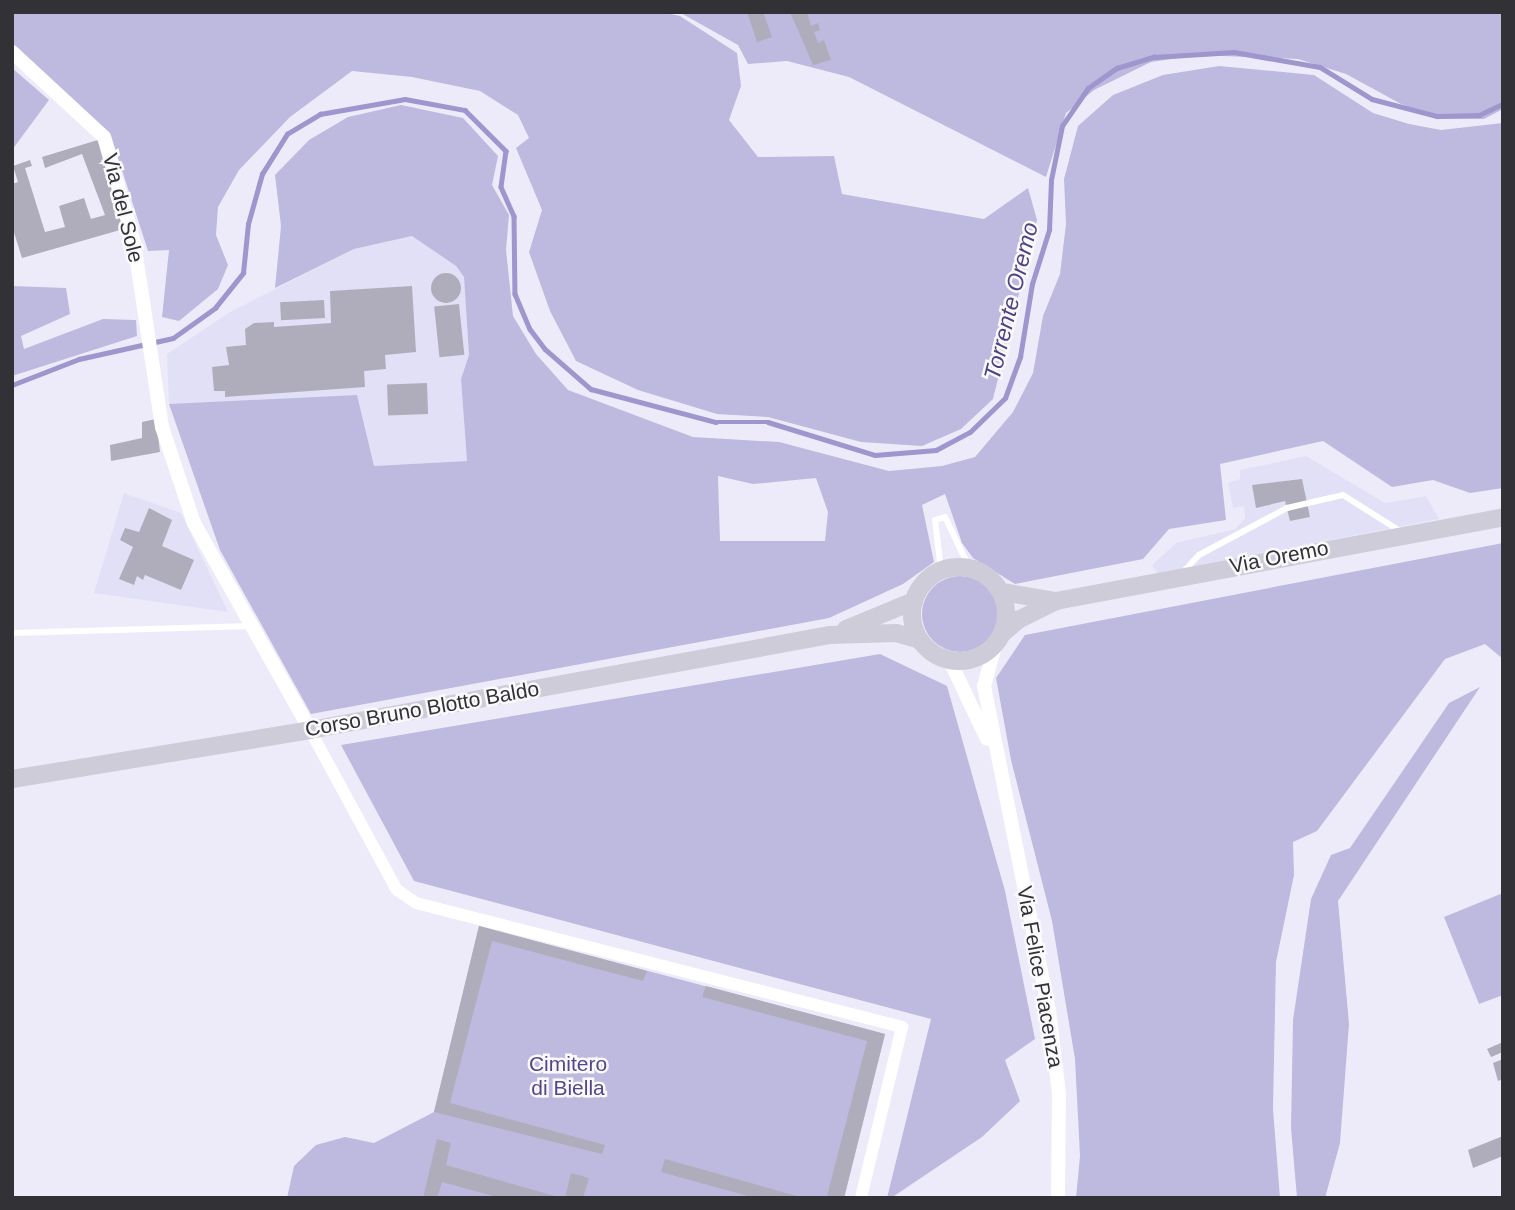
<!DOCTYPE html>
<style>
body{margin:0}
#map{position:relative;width:1515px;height:1210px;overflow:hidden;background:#edebfa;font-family:Arial,sans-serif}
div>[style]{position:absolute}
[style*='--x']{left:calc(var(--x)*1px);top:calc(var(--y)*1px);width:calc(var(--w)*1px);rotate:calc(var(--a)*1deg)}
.built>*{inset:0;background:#e2e0f6}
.green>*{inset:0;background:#beb9df}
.round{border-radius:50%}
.stream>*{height:4.5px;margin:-2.25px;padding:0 2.25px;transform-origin:2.25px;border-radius:2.25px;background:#9e96cc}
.building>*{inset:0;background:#afadbb;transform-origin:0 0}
.service>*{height:6px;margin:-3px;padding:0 3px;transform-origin:3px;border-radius:3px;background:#fff}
.minor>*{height:12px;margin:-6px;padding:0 6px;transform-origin:6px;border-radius:6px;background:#fff}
.tertiary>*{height:14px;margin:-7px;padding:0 7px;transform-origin:7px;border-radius:7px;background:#fff}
.secondary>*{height:18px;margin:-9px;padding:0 9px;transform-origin:9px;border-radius:9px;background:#ceccd9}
.secondary>.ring{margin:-9px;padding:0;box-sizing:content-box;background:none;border:18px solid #ceccd9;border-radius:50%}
span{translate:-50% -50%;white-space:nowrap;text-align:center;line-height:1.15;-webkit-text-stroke:5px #fafafd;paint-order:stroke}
.street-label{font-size:21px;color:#313136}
.park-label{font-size:21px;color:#55468a}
.water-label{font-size:23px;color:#504185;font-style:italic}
.frame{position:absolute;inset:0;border:14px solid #313136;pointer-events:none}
</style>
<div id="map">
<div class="built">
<i style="clip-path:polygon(412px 236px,456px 266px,464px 277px,469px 355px,461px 379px,467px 461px,374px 466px,247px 401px,169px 404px,167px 354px,230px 312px,354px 249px)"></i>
<i style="clip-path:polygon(1306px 456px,1385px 503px,1426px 496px,1439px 519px,1158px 573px,1152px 565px,1176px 543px,1235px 529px,1245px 518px,1244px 506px,1233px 508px,1228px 483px,1240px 479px,1240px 470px)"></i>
<i style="clip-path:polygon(124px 493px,181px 513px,228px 612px,94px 593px)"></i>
</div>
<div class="green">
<i style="clip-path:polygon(12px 12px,661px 12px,680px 16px,737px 53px,741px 86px,729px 120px,758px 157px,834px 156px,842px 194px,984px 219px,1028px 188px,1037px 220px,993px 399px,961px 429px,922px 446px,861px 442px,768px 417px,717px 414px,638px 390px,576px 361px,550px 311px,529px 252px,542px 210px,516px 148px,529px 138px,518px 115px,480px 91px,412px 77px,352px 71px,290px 117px,239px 170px,218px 207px,216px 235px,228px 265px,218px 289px,179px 321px,162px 317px,169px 250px,148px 251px,111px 136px,21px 53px,12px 42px)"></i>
<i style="clip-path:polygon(679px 12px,1503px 12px,1503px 109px,1484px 119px,1443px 119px,1401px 104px,1346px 74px,1298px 59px,1199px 55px,1151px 62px,1094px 90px,1066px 113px,1046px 177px,849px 77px,787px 61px,748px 64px,738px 45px)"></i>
<i style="clip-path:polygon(evenodd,1219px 66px,1314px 75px,1373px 113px,1409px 124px,1441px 130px,1503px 123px,1503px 488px,1470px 493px,1433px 480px,1392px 487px,1323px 441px,1220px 464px,1226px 520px,1169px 529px,1143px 559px,1015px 584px,973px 558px,962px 543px,945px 494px,922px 505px,934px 562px,903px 584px,829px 618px,311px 714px,220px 550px,169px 404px,357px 395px,374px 466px,467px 461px,461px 379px,469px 355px,464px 277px,456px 266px,412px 236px,354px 249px,275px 288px,281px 226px,275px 175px,309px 140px,348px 117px,401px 105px,463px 118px,498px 156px,492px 185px,509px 215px,506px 250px,513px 316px,536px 354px,568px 390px,693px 437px,779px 442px,889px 471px,942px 466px,975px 457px,1013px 412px,1033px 373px,1043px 316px,1060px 274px,1066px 224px,1064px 179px,1078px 126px,1113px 95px,1163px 75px,1219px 66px,718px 476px,753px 484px,816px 478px,828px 512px,825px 541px,720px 541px,718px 476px)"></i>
<i style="clip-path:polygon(12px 68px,49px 100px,12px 150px)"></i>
<i style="clip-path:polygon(12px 286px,66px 288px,70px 314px,21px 336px,24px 349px,103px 319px,136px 320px,137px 336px,12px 376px)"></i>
<i style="clip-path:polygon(1503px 543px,1503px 659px,1485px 644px,1445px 659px,1317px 831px,1293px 842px,1294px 875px,1276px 962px,1273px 1109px,1280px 1198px,1076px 1198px,1080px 1156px,1075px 1059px,1052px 921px,1011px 760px,996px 678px,1025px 635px)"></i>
<i class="round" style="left:922px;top:576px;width:76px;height:76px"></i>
<i style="clip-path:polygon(880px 654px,947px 686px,1005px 891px,1035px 1039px,1005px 1060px,1020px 1101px,982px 1137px,891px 1198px,887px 1198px,931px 1019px,414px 881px,341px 745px)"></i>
<i style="clip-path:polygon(1480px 687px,1338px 901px,1349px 1024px,1340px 1143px,1325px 1198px,1297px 1198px,1291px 1128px,1293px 1020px,1311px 899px,1331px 855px,1350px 848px,1449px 703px)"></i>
<i style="clip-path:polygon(1503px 893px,1503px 995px,1479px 1004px,1444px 917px)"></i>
<i style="clip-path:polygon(479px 926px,885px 1034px,844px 1198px,287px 1198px,294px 1166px,316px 1145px,345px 1137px,374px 1143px,434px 1112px)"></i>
</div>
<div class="stream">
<i style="--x:12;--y:385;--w:72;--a:-21.2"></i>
<i style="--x:79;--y:359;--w:96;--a:-12.6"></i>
<i style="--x:173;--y:338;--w:52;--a:-35.5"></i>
<i style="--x:215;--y:308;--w:45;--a:-51.3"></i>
<i style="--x:243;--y:273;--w:49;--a:-84.2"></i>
<i style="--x:248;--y:224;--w:52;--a:-74.4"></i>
<i style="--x:262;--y:174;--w:47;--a:-58"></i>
<i style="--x:287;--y:134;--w:39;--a:-31"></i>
<i style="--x:320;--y:114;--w:86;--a:-10"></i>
<i style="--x:405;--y:99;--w:61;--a:10.4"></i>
<i style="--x:465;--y:110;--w:58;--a:45"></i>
<i style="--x:506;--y:151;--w:36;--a:98"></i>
<i style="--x:501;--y:187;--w:32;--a:66"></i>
<i style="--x:514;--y:216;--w:78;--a:89.3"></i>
<i style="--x:515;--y:294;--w:38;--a:67"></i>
<i style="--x:530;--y:329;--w:25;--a:53"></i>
<i style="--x:545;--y:349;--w:61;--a:41"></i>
<i style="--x:591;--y:389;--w:129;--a:14.8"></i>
<i style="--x:716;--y:422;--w:52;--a:0"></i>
<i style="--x:768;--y:422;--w:112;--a:17.1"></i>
<i style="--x:875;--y:455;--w:61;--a:-4.7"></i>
<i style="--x:936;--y:450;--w:38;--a:-28"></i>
<i style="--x:970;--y:432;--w:49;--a:-44.2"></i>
<i style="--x:1005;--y:398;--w:44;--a:-69.9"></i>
<i style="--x:1020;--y:357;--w:74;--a:-80.7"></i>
<i style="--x:1032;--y:284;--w:57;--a:-72.5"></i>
<i style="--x:1049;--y:230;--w:50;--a:-87.7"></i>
<i style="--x:1051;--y:180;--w:55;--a:-78.5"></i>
<i style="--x:1062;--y:126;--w:46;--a:-55.6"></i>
<i style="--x:1088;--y:88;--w:35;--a:-35"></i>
<i style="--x:1117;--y:68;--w:39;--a:-17"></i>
<i style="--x:1154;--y:57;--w:80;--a:-3.6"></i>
<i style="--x:1234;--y:52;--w:87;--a:9.9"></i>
<i style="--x:1320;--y:67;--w:61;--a:31.6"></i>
<i style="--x:1372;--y:99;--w:67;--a:14.7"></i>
<i style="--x:1437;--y:116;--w:42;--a:-1.4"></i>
<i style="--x:1479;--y:115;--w:26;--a:-25"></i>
</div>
<div class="building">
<i style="clip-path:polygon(747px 12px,763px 12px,772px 37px,757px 42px)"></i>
<i style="clip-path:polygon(790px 12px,807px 12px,811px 26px,818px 23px,820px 30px,814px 32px,818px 43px,824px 40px,831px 60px,813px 65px)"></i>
<i style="clip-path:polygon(101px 139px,127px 228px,22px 258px,12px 226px,12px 184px,18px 182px,13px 166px,30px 160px,32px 166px,25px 168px,45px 232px,65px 227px,59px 206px,84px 198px,91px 219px,105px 215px,82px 154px,45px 168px,42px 157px)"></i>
<i class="round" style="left:431px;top:273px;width:30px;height:30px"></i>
<i style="clip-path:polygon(412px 286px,416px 352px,385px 355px,386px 369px,364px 371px,365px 387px,225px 397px,225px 391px,214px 391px,212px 367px,229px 365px,226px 347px,246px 345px,245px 329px,254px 323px,274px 322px,274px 327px,331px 323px,330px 291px)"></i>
<i style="left:324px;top:300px;width:18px;height:44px;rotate:87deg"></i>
<i style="left:459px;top:304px;width:51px;height:25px;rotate:84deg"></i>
<i style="left:427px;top:383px;width:31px;height:40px;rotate:88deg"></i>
<i style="clip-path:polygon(156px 419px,160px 452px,111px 461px,110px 445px,142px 438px,142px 422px)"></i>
<i style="clip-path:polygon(1302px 479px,1310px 517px,1290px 521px,1285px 501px,1256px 508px,1252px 485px)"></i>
<i style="clip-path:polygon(149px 508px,172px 520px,162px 546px,194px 560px,181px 590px,145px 575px,143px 580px,137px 576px,134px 585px,119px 579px,133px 547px,120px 540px,125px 528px,139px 532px)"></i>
<i style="clip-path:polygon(479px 926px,647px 971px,643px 981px,492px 941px,450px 1103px,605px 1145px,602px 1154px,434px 1112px)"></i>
<i style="clip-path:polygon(706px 986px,885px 1034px,844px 1198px,827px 1196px,867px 1041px,702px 997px)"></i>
<i style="clip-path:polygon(1503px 1042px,1503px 1052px,1491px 1057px,1487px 1049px)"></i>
<i style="clip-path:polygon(1503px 1059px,1503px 1079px,1498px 1081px,1493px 1063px)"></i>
<i style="clip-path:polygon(1503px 1136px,1503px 1156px,1473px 1168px,1468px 1150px)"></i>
<i style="clip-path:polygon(437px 1139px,451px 1143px,446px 1165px,562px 1198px,500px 1198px,442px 1182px,437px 1198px,423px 1198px)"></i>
<i style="clip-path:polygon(665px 1159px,800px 1197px,800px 1198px,755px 1198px,661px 1172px)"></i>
<i style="clip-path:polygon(571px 1173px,589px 1178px,583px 1198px,565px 1198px)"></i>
</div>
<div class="service">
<i style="--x:941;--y:570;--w:50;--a:-96.8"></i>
<i style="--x:935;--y:520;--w:10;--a:-17"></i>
<i style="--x:945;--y:517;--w:55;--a:64.4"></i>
<i style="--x:1183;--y:572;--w:23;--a:-47"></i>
<i style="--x:1199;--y:555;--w:100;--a:-28.1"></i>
<i style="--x:1287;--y:508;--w:57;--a:-13.1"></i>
<i style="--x:1343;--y:495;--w:67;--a:32.3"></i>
<i style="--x:12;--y:633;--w:239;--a:-1.7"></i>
</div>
<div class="minor">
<i style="--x:310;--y:730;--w:182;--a:61.5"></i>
<i style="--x:397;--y:890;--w:23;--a:34"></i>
<i style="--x:416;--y:903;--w:502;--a:14.31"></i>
<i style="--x:902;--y:1027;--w:176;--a:103.5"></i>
</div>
<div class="tertiary">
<i style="--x:12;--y:52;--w:125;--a:42.7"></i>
<i style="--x:104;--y:137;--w:109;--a:74.1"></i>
<i style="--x:134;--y:242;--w:187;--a:81.4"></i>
<i style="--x:162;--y:427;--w:101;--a:71.6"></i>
<i style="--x:194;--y:523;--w:237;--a:60.7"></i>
<i style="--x:995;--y:646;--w:41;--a:105.4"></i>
<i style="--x:984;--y:686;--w:330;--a:78.7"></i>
<i style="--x:1049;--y:1010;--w:85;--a:83.2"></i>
<i style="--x:1059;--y:1094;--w:104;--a:90.6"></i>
<i style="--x:950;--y:661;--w:86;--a:64.6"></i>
</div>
<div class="secondary">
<i class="ring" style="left:912px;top:567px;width:76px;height:76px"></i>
<i style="--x:1002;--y:592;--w:55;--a:9.5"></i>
<i style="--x:846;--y:629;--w:74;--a:-22.4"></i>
<i style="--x:1003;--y:633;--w:20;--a:-41"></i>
<i style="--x:1018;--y:620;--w:42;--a:-26.6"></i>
<i style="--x:1056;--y:601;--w:455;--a:-10.6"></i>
<i style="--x:12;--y:779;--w:302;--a:-9.3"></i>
<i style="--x:310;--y:730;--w:529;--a:-10.35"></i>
<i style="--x:830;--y:635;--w:66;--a:-1.7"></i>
<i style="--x:896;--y:633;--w:25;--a:16"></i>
</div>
<div class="street-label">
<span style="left:123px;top:208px;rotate:76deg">Via del Sole</span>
<span style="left:1279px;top:557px;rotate:-11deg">Via Oremo</span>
<span style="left:422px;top:709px;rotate:-10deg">Corso Bruno Blotto Baldo</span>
<span style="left:1040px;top:977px;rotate:80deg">Via Felice Piacenza</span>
</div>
<div class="park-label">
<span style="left:568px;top:1076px">Cimitero<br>di Biella</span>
</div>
<div class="water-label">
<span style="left:1011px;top:301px;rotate:-76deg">Torrente Oremo</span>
</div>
<div class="frame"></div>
</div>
